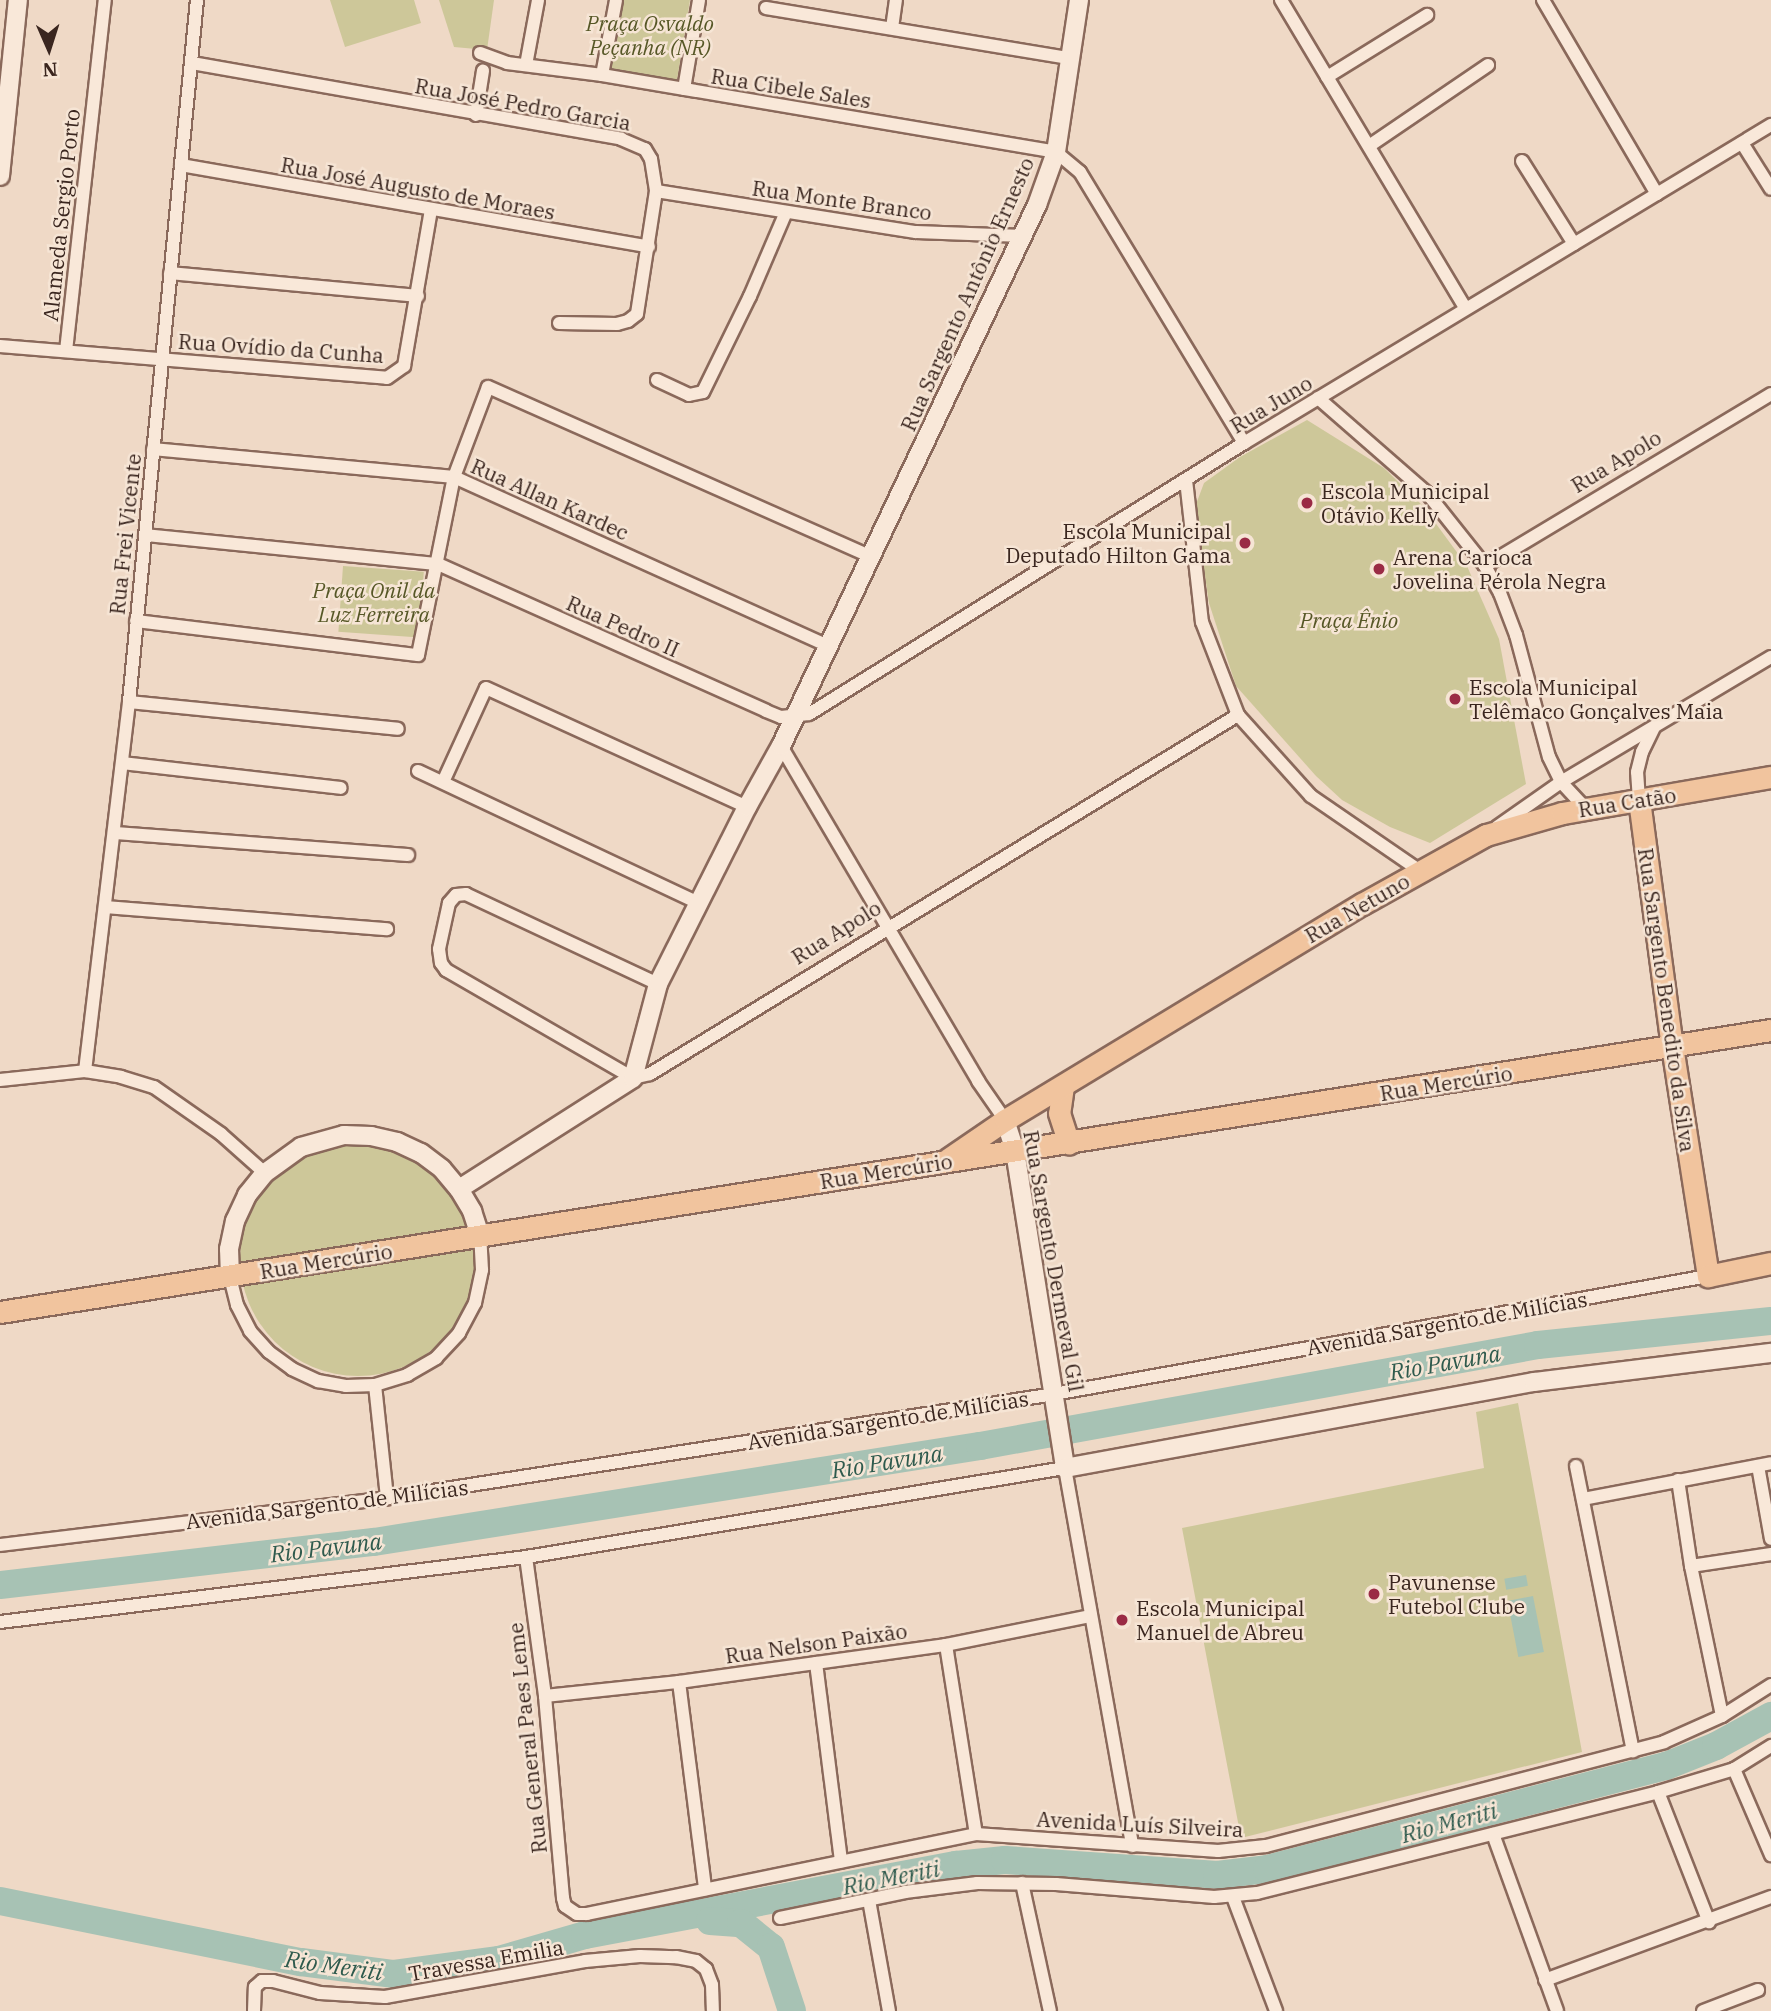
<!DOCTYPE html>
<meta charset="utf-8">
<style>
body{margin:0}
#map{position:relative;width:1771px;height:2011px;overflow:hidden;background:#efd9c6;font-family:"IBM Plex Serif",serif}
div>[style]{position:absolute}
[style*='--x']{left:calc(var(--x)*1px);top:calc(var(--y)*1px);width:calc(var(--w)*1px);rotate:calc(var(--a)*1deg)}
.green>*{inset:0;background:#cdc799;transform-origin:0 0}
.round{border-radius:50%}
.water>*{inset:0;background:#a7c2b4;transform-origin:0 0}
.river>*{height:28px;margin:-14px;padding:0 14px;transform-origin:14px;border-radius:14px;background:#a7c2b4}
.roads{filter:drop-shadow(2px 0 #8a695b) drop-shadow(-2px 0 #8a695b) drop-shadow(0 2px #8a695b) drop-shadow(0 -2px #8a695b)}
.street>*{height:12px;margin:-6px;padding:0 6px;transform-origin:6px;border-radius:6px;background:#f9e8d9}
.secondary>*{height:18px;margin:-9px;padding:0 9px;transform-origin:9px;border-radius:9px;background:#f9e8d9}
.primary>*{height:21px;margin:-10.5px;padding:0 10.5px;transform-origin:10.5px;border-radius:10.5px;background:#f1c49e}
.dots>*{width:19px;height:19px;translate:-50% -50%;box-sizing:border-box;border:4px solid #f6e5d5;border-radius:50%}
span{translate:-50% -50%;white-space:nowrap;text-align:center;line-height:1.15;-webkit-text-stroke:5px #f6e5d5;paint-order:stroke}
.park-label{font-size:21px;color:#565726;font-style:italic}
.street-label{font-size:21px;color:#3a261f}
.poi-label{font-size:21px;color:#3a261f}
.left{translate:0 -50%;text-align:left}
.right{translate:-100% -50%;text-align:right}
.water-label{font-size:23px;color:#2e5a4d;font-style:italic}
.north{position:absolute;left:14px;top:14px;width:70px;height:70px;-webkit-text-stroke:5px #f6e5d5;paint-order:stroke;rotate:177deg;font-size:19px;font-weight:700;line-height:28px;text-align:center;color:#3a261f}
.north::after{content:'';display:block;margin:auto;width:24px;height:32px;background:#3a261f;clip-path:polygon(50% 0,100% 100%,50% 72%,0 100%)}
</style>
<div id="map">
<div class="green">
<i style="clip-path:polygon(330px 0,414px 0,421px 23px,345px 47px)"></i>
<i style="clip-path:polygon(439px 0,494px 0,487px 50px,454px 47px)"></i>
<i style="clip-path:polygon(621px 0,690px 0,677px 80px,609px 69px)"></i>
<i style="clip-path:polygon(1307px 420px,1384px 468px,1423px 506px,1467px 566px,1499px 639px,1526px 784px,1430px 843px,1390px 827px,1342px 800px,1316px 776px,1236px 686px,1209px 603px,1195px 507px,1204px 483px,1240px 457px)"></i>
<i style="left:343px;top:566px;width:81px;height:66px;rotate:4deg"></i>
<i class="round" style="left:240px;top:1140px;width:236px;height:236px"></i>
<i style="clip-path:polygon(1518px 1403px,1582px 1752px,1241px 1838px,1182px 1528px,1484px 1468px,1476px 1412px)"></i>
</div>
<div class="water">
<i style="left:1526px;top:1575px;width:11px;height:22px;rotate:80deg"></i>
<i style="left:1533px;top:1596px;width:57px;height:26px;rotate:79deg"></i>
</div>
<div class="river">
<i style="--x:0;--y:1585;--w:376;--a:-6.6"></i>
<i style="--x:374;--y:1542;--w:614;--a:-9"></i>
<i style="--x:980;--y:1446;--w:567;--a:-10.26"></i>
<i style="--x:1538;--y:1345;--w:234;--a:-5.9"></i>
<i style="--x:0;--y:1901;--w:307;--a:11.5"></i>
<i style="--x:301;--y:1962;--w:94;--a:7.4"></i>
<i style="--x:394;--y:1974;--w:106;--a:-7.6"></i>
<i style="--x:499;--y:1960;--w:90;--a:-16.2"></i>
<i style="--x:585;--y:1935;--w:378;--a:-10.7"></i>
<i style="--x:956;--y:1865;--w:49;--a:-5.8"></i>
<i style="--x:1005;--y:1860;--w:213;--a:4"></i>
<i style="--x:1217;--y:1875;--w:50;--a:-6.8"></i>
<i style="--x:1267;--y:1869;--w:412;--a:-14.5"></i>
<i style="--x:1666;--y:1766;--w:54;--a:-21.8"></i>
<i style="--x:1716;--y:1746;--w:63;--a:-28.6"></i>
<i style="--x:710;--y:1921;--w:31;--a:4"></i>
<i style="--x:741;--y:1923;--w:38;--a:39"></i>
<i style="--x:771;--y:1947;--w:67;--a:71.8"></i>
</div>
<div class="roads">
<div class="street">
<i style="--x:1281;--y:0;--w:359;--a:59.1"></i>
<i style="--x:1543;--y:0;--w:225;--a:59.6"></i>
<i style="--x:766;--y:8;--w:307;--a:9.4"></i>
<i style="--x:892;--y:28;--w:28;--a:-82"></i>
<i style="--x:480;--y:53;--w:29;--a:20"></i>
<i style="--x:507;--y:63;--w:96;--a:7.2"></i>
<i style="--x:602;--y:75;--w:460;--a:9.6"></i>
<i style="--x:1056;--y:152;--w:31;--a:40"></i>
<i style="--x:1080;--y:172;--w:317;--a:58.8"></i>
<i style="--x:192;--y:63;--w:436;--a:10"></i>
<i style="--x:621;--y:139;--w:26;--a:23"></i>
<i style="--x:645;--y:149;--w:12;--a:59"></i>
<i style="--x:651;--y:159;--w:32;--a:81"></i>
<i style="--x:656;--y:191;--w:124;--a:98.8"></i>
<i style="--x:637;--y:314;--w:11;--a:142"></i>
<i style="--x:628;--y:321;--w:11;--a:165"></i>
<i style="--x:617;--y:324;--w:58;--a:-179"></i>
<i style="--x:526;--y:65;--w:66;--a:-79.5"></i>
<i style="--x:602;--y:75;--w:76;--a:-79.4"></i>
<i style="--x:1327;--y:77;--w:118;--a:-31.8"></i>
<i style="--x:684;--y:89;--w:90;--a:-80.4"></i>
<i style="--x:476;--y:115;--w:45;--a:-81"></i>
<i style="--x:1742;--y:143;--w:54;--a:57.8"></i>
<i style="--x:1369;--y:146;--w:144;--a:-34.2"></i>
<i style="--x:1522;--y:161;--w:98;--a:57.9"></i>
<i style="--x:181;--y:165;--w:475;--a:9.9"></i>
<i style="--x:656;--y:191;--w:263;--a:9"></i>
<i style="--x:916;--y:232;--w:107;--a:2.1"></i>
<i style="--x:170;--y:273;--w:249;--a:5.3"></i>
<i style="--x:0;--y:346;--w:388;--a:4.7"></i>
<i style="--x:387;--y:378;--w:21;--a:-35"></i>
<i style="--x:404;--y:366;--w:158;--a:-80.2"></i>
<i style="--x:66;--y:351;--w:353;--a:-83.7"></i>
<i style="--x:657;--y:380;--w:35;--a:25"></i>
<i style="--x:689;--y:395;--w:14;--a:-12"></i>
<i style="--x:703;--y:392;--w:107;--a:-63.9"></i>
<i style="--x:750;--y:296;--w:91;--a:-66.8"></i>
<i style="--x:1318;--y:398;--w:145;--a:41.1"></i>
<i style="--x:1427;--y:493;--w:93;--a:51.5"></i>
<i style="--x:1485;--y:566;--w:31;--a:61"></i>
<i style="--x:1500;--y:593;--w:45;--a:69.1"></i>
<i style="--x:1516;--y:635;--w:126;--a:74.9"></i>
<i style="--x:1549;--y:757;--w:28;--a:64"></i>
<i style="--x:1561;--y:782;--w:37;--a:47"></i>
<i style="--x:153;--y:449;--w:302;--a:5.3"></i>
<i style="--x:454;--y:477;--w:411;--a:24.3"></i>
<i style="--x:1186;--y:480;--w:143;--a:83.6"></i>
<i style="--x:1202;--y:622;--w:100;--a:68.8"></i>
<i style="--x:1238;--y:715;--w:109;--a:48"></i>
<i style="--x:1311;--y:796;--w:132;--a:34.5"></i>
<i style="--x:145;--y:535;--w:294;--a:5.7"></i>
<i style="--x:438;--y:564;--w:359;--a:24.1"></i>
<i style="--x:766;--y:711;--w:16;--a:22"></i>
<i style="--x:781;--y:717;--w:28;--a:-6"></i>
<i style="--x:809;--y:714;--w:513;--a:-31.92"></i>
<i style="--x:1244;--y:443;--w:616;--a:-31.11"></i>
<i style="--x:1485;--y:566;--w:334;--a:-31"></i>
<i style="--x:136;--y:621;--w:284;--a:6.9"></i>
<i style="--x:418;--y:655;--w:182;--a:-78.6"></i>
<i style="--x:454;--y:477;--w:96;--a:-69.3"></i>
<i style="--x:488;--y:387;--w:418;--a:23.9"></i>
<i style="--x:129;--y:702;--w:270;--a:5.7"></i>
<i style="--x:781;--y:746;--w:389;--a:59.5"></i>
<i style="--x:978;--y:1081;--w:47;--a:55.3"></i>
<i style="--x:122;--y:763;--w:220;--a:6.5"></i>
<i style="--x:418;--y:771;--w:310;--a:25.2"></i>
<i style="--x:443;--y:782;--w:103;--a:-65.4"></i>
<i style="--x:486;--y:688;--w:287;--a:24.5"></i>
<i style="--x:1639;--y:800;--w:28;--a:-94"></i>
<i style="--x:1637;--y:772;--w:21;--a:-76"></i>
<i style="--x:1642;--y:752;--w:28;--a:-64"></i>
<i style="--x:1497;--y:827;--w:78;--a:-35.1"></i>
<i style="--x:1561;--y:782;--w:244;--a:-30.8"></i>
<i style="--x:115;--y:833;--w:294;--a:4.3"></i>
<i style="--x:105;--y:907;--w:283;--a:4.5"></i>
<i style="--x:658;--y:984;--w:212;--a:-154.9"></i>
<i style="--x:466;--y:894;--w:10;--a:174"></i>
<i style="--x:456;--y:895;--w:11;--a:131"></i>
<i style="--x:449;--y:903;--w:47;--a:102.3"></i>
<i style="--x:439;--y:949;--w:14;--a:82"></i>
<i style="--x:441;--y:963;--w:9;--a:54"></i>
<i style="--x:446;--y:970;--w:216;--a:30"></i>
<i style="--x:633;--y:1078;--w:17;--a:-13"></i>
<i style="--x:650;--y:1074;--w:689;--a:-31.41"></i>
<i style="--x:85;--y:1071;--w:372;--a:-83.2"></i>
<i style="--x:129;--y:702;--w:705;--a:-84.47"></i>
<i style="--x:0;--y:1080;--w:85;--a:-6"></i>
<i style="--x:85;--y:1071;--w:36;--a:9"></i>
<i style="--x:121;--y:1077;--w:34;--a:17"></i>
<i style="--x:154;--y:1087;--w:82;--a:35"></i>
<i style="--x:221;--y:1134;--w:59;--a:41.6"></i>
<i style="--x:230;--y:1277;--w:29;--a:76"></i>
<i style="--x:237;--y:1305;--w:29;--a:63"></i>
<i style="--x:250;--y:1331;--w:28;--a:48"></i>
<i style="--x:269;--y:1352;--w:29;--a:36"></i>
<i style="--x:292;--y:1369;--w:29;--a:25"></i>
<i style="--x:318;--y:1381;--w:28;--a:10"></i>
<i style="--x:346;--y:1386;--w:29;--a:-2"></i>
<i style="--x:375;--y:1385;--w:34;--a:-17"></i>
<i style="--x:407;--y:1375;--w:34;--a:-30"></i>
<i style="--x:436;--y:1358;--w:34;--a:-47"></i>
<i style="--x:459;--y:1333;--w:34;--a:-62"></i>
<i style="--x:475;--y:1303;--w:34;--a:-78"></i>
<i style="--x:482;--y:1270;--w:34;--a:-93"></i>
<i style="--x:375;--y:1385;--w:114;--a:83.9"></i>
<i style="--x:1576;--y:1466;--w:291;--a:78.7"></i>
<i style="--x:1758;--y:1466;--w:74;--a:79.9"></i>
<i style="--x:1678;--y:1480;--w:87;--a:81.4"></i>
<i style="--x:1691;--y:1566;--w:153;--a:78.3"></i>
<i style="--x:1583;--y:1499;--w:191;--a:-10.8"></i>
<i style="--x:0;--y:1545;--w:390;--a:-6.9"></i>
<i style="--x:387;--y:1498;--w:675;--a:-8.86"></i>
<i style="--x:1054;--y:1394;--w:665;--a:-10.23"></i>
<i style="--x:526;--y:1557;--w:140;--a:82.2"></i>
<i style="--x:545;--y:1696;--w:203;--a:84.9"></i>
<i style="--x:563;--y:1898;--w:8;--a:76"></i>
<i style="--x:565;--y:1906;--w:14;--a:34"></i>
<i style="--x:577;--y:1914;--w:10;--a:0"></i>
<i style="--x:587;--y:1914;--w:397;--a:-11.6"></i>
<i style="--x:976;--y:1834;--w:243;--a:4"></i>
<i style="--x:1218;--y:1851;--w:48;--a:-5.9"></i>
<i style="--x:1266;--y:1846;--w:411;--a:-14.6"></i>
<i style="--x:1664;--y:1742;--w:64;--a:-24.1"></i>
<i style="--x:1722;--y:1716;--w:58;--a:-32.3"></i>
<i style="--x:1691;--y:1566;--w:81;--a:-8.5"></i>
<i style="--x:0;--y:1622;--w:530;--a:-7.04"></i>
<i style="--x:526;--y:1557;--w:546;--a:-9.38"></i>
<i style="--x:1065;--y:1468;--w:384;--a:79.9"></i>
<i style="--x:946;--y:1645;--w:191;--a:81"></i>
<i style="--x:816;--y:1663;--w:200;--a:82.8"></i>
<i style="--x:679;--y:1682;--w:209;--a:82.8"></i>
<i style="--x:545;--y:1696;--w:135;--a:-6"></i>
<i style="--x:679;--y:1682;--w:270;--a:-7.9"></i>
<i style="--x:946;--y:1645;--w:147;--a:-11.4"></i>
<i style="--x:1734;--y:1769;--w:94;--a:66.7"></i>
<i style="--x:1658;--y:1792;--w:140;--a:68.6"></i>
<i style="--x:1493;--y:1834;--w:188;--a:70.1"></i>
<i style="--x:1022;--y:1883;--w:131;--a:77.7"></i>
<i style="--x:1233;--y:1897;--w:122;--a:69.3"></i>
<i style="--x:869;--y:1900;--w:113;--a:79.8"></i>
<i style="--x:780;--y:1918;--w:128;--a:-11.7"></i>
<i style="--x:905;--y:1892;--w:73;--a:-7.1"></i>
<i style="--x:977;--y:1883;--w:79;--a:0.7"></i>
<i style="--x:1056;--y:1884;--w:159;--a:4.7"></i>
<i style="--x:1214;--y:1897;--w:43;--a:-5.3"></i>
<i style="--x:1257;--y:1893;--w:414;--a:-14.1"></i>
<i style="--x:1658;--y:1792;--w:79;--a:-16.8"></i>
<i style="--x:1734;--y:1769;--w:44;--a:-31.9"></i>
<i style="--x:1545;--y:1980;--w:241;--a:-20.2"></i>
<i style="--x:254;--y:2011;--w:24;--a:-88"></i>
<i style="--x:255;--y:1987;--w:9;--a:-41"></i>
<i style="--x:262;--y:1981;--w:11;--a:0"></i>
<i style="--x:273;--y:1981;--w:49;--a:14.3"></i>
<i style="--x:320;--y:1993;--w:65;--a:3.5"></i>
<i style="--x:385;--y:1997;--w:203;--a:-10.2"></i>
<i style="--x:585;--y:1961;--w:55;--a:-5.2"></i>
<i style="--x:640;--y:1956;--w:36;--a:2"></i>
<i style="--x:676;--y:1957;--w:20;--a:11"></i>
<i style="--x:696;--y:1961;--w:13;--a:39"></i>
<i style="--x:706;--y:1969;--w:17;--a:69"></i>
<i style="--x:712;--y:1985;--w:26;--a:88"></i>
<i style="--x:1703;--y:2011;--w:59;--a:-20.9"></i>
</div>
<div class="secondary">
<i style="--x:0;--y:176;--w:177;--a:-84.2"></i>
<i style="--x:1005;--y:1120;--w:33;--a:72"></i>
<i style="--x:1015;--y:1151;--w:321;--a:81"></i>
<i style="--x:1065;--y:1468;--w:477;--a:-10.4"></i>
<i style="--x:1534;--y:1382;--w:239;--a:-7"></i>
<i style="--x:459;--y:1189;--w:206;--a:-32.5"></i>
<i style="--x:633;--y:1078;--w:97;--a:-75.1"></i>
<i style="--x:658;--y:984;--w:198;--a:-63.3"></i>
<i style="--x:747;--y:807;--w:70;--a:-60.9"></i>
<i style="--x:781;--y:746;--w:599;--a:-64.68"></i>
<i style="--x:1037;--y:205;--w:56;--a:-70.3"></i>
<i style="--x:1056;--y:152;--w:154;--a:-81.4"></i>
<i style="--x:230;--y:1277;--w:28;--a:-92"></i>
<i style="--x:229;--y:1249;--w:29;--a:-78"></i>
<i style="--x:235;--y:1221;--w:29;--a:-65"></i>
<i style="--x:247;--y:1195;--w:28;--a:-51"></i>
<i style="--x:265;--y:1173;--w:44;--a:-35.8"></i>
<i style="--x:301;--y:1147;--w:45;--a:-15.6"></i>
<i style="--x:344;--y:1135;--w:27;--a:2"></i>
<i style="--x:371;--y:1136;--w:27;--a:13"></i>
<i style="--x:397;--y:1142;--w:26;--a:25"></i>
<i style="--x:421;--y:1153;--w:26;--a:37"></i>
<i style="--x:442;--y:1169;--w:26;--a:50"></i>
<i style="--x:459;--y:1189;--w:26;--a:59"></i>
<i style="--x:472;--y:1211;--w:26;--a:72"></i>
</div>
<div class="primary">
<i style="--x:1639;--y:800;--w:248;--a:82.4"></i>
<i style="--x:1672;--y:1046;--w:233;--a:81.1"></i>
<i style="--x:1708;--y:1276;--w:64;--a:-11.7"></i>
<i style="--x:1063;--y:1086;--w:27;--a:98"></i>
<i style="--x:1059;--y:1113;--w:32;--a:72"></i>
<i style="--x:948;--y:1159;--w:69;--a:-34.4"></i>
<i style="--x:1005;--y:1120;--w:417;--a:-31.2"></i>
<i style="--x:1362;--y:904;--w:142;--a:-29.1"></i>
<i style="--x:1486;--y:835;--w:79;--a:-16.1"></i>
<i style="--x:1562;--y:813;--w:212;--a:-9.8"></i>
<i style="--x:0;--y:1312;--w:1793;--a:-9.05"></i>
</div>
</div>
<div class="dots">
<i style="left:1307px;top:503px;background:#9a2b45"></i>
<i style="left:1245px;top:543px;background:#9a2b45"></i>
<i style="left:1379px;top:569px;background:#9a2b45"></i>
<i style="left:1455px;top:699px;background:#9a2b45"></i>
<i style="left:1374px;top:1594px;background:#9a2b45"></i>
<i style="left:1122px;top:1620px;background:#9a2b45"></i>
</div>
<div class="park-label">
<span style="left:650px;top:35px">Praça Osvaldo<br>Peçanha (NR)</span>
<span style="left:374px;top:602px">Praça Onil da<br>Luz Ferreira</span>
<span style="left:1349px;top:620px">Praça Ênio</span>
</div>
<div class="street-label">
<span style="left:791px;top:88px;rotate:9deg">Rua Cibele Sales</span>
<span style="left:523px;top:104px;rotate:10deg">Rua José Pedro Garcia</span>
<span style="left:418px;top:188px;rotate:10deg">Rua José Augusto de Moraes</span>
<span style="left:842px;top:200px;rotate:8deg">Rua Monte Branco</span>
<span style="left:61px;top:215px;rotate:-84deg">Alameda Sergio Porto</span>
<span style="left:967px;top:294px;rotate:-66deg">Rua Sargento Antônio Ernesto</span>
<span style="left:281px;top:348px;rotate:4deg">Rua Ovídio da Cunha</span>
<span style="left:1271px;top:404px;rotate:-31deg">Rua Juno</span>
<span style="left:1616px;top:461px;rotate:-31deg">Rua Apolo</span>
<span style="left:550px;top:499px;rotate:24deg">Rua Allan Kardec</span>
<span style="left:125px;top:534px;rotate:-84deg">Rua Frei Vicente</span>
<span style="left:623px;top:626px;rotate:24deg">Rua Pedro II</span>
<span style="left:1627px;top:802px;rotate:-9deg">Rua Catão</span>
<span style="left:1357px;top:908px;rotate:-30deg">Rua Netuno</span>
<span style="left:836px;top:932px;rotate:-32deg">Rua Apolo</span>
<span style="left:1667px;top:1000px;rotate:82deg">Rua Sargento Benedito da Silva</span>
<span style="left:1446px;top:1083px;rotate:-9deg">Rua Mercúrio</span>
<span style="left:886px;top:1171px;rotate:-9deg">Rua Mercúrio</span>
<span style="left:326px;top:1261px;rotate:-9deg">Rua Mercúrio</span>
<span style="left:1054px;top:1261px;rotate:80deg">Rua Sargento Dermeval Gil</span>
<span style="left:1447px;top:1323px;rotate:-10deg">Avenida Sargento de Milícias</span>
<span style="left:888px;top:1420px;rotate:-9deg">Avenida Sargento de Milícias</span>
<span style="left:327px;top:1504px;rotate:-7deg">Avenida Sargento de Milícias</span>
<span style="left:816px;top:1643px;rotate:-8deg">Rua Nelson Paixão</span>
<span style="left:527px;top:1738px;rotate:-96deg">Rua General Paes Leme</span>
<span style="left:1140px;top:1824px;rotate:3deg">Avenida Luís Silveira</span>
<span style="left:486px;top:1960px;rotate:-10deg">Travessa Emilia</span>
</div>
<div class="poi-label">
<span class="left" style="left:1321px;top:503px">Escola Municipal<br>Otávio Kelly</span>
<span class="right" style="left:1231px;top:543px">Escola Municipal<br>Deputado Hilton Gama</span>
<span class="left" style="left:1393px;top:569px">Arena Carioca<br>Jovelina Pérola Negra</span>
<span class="left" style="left:1469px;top:699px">Escola Municipal<br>Telêmaco Gonçalves Maia</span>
<span class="left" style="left:1388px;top:1594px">Pavunense<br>Futebol Clube</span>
<span class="left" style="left:1136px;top:1620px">Escola Municipal<br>Manuel de Abreu</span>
</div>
<div class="water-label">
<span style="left:1445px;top:1362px;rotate:-10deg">Rio Pavuna</span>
<span style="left:887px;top:1461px;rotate:-9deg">Rio Pavuna</span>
<span style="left:326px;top:1547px;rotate:-7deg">Rio Pavuna</span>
<span style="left:1449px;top:1822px;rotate:-15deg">Rio Meriti</span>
<span style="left:891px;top:1877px;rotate:-11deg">Rio Meriti</span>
<span style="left:334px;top:1965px;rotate:8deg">Rio Meriti</span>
</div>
<div class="north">N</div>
</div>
